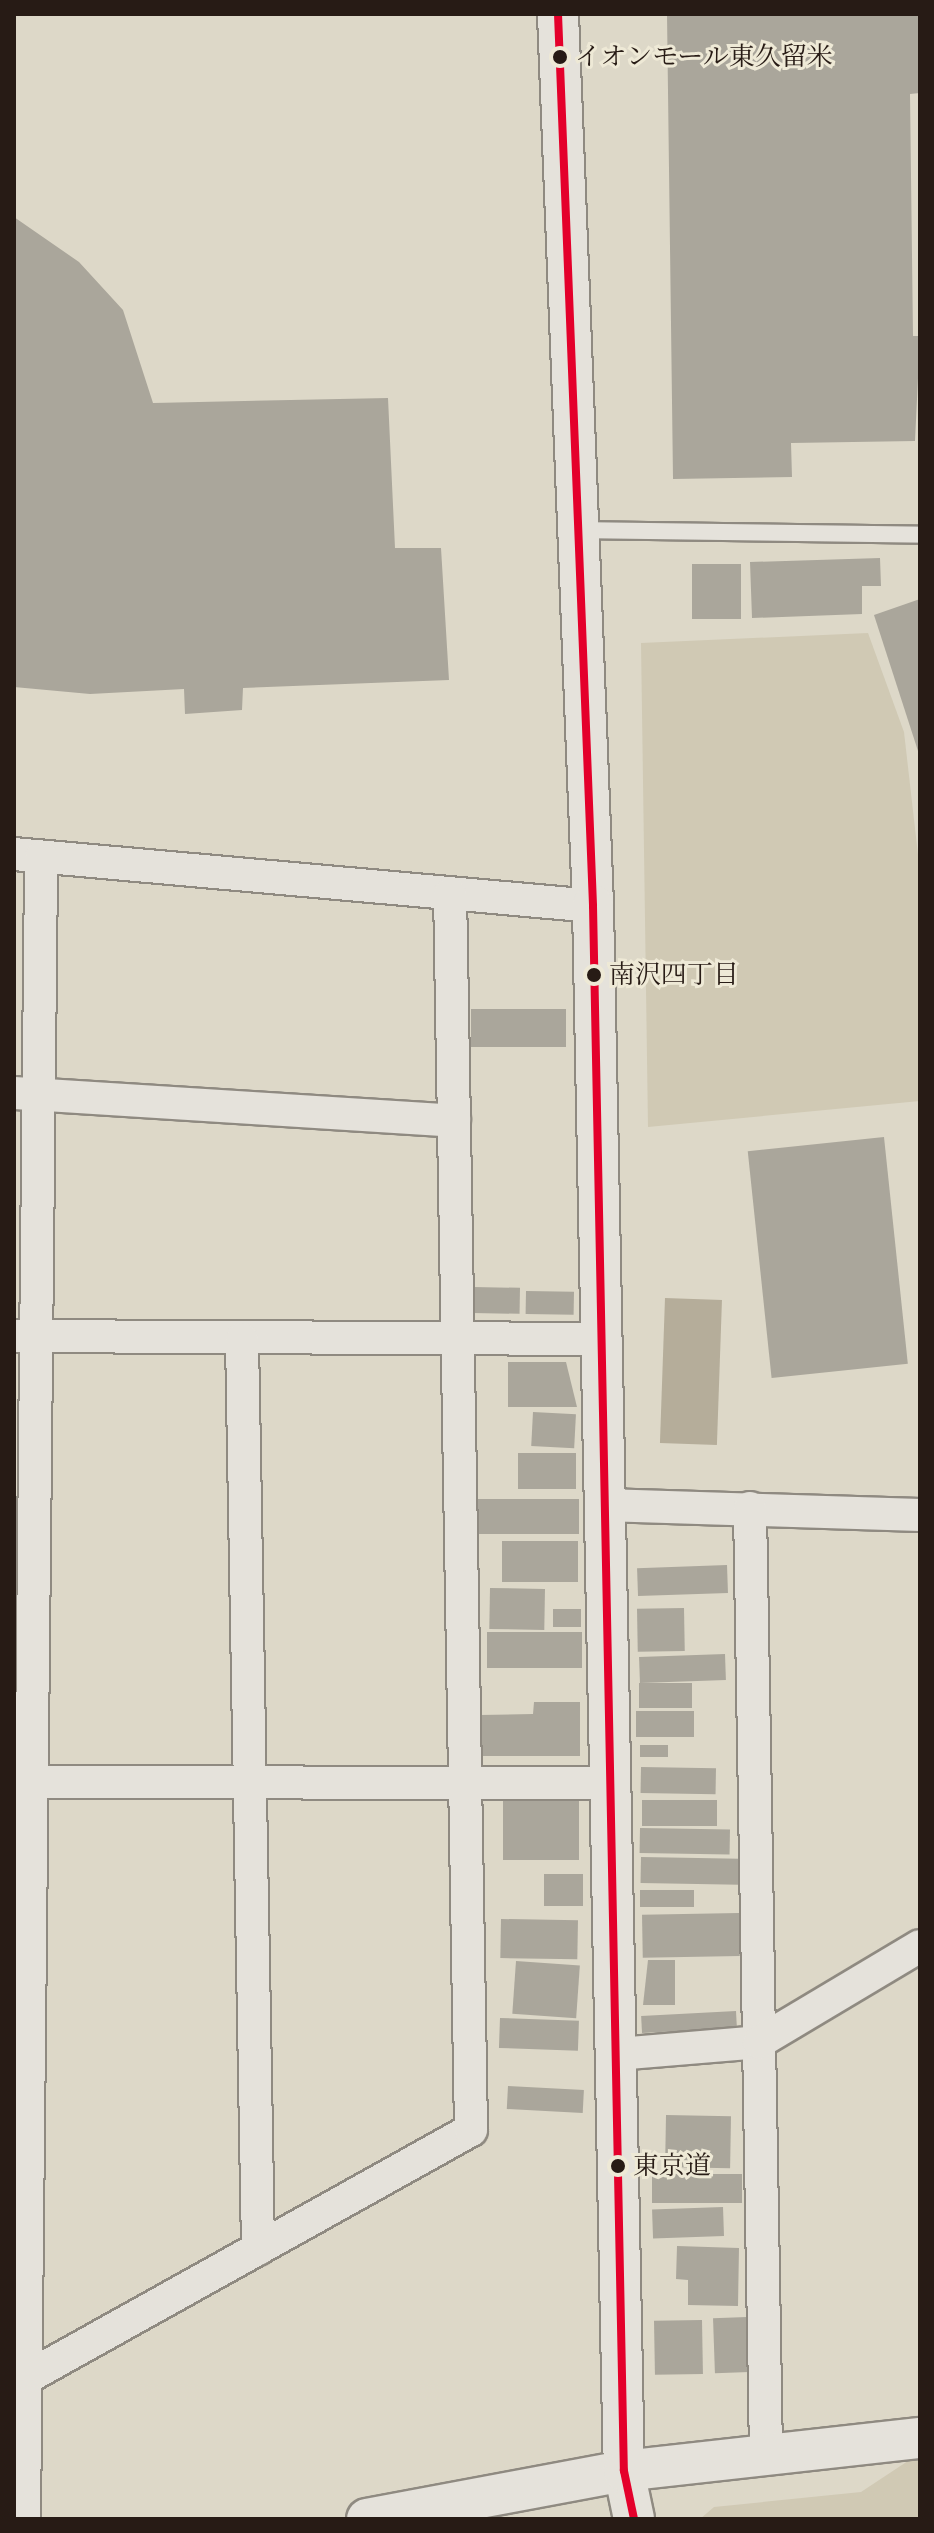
<!DOCTYPE html>
<meta charset="utf-8">
<style>
body{margin:0}
#map{position:relative;width:934px;height:2533px;overflow:hidden;background:#ddd8c8;font-family:Alegreya,"Noto Serif JP",serif}
div>[style]{position:absolute}
[style*='--x']{left:calc(var(--x)*1px);top:calc(var(--y)*1px);width:calc(var(--w)*1px);rotate:calc(var(--a)*1deg)}
.green>*{inset:0;background:#d0c9b4}
.water>*{inset:0;background:#b5ad9a;transform-origin:0 0}
.building>*{inset:0;background:#aaa69b;transform-origin:0 0}
.roads{filter:drop-shadow(2px 0 #8f8a81) drop-shadow(-2px 0 #8f8a81) drop-shadow(0 2px #8f8a81) drop-shadow(0 -2px #8f8a81)}
.service>*{height:16px;margin:-8px;padding:0 8px;transform-origin:8px;border-radius:8px;background:#e5e2db}
.minor>*{height:32px;margin:-16px;padding:0 16px;transform-origin:16px;border-radius:16px;background:#e5e2db}
.tertiary>*{height:40px;margin:-20px;padding:0 20px;transform-origin:20px;border-radius:20px;background:#e5e2db}
.bus-1>*{height:8px;margin:-4px;padding:0 4px;transform-origin:4px;border-radius:4px;background:#e4002b}
.dots>*{width:22px;height:22px;translate:-50% -50%;box-sizing:border-box;border:4px solid #eee9d6;border-radius:50%}
span{translate:-50% -50%;white-space:nowrap;text-align:center;line-height:1.15;-webkit-text-stroke:6px #eee9d6;paint-order:stroke}
.bus-label{font-size:26px;color:#271b15}
.left{translate:0 -50%;text-align:left}
.frame{position:absolute;inset:0;border:16px solid #271b15;pointer-events:none}
</style>
<div id="map">
<div class="green">
<i style="clip-path:polygon(868px 633px,904px 732px,920px 872px,920px 1101px,648px 1127px,641px 643px)"></i>
<i style="clip-path:polygon(920px 2453px,920px 2519px,700px 2519px,714px 2507px,861px 2492px)"></i>
</div>
<div class="water">
<i style="left:665px;top:1298px;width:57px;height:145px;rotate:2deg"></i>
</div>
<div class="building">
<i style="clip-path:polygon(667px 14px,920px 14px,920px 93px,910px 94px,913px 336px,920px 336px,915px 441px,791px 443px,792px 477px,673px 479px)"></i>
<i style="clip-path:polygon(14px 217px,79px 262px,123px 310px,153px 403px,388px 398px,395px 548px,441px 548px,449px 680px,243px 688px,242px 710px,185px 714px,184px 689px,90px 694px,14px 687px)"></i>
<i style="clip-path:polygon(880px 558px,881px 586px,862px 586px,862px 614px,752px 618px,750px 562px)"></i>
<i style="left:692px;top:564px;width:49px;height:55px"></i>
<i style="clip-path:polygon(920px 599px,920px 751px,918px 751px,874px 615px)"></i>
<i style="left:471px;top:1009px;width:95px;height:38px"></i>
<i style="left:884px;top:1137px;width:228px;height:137px;rotate:84deg"></i>
<i style="left:473px;top:1287px;width:47px;height:26px;rotate:1deg"></i>
<i style="left:526px;top:1291px;width:48px;height:23px;rotate:1deg"></i>
<i style="clip-path:polygon(508px 1362px,566px 1362px,577px 1407px,508px 1407px)"></i>
<i style="left:533px;top:1412px;width:43px;height:34px;rotate:3deg"></i>
<i style="left:518px;top:1453px;width:58px;height:36px"></i>
<i style="left:478px;top:1499px;width:101px;height:35px"></i>
<i style="left:578px;top:1541px;width:41px;height:76px;rotate:90deg"></i>
<i style="left:727px;top:1565px;width:28px;height:90px;rotate:88deg"></i>
<i style="left:490px;top:1588px;width:55px;height:41px;rotate:1deg"></i>
<i style="left:684px;top:1608px;width:43px;height:47px;rotate:89deg"></i>
<i style="left:553px;top:1609px;width:28px;height:18px"></i>
<i style="left:582px;top:1632px;width:36px;height:95px;rotate:90deg"></i>
<i style="left:725px;top:1654px;width:26px;height:86px;rotate:88deg"></i>
<i style="left:639px;top:1683px;width:53px;height:25px"></i>
<i style="clip-path:polygon(534px 1702px,580px 1702px,580px 1756px,480px 1756px,480px 1715px,533px 1714px)"></i>
<i style="left:694px;top:1711px;width:26px;height:58px;rotate:90deg"></i>
<i style="left:640px;top:1745px;width:28px;height:12px"></i>
<i style="left:641px;top:1767px;width:75px;height:26px;rotate:1deg"></i>
<i style="left:503px;top:1798px;width:76px;height:62px"></i>
<i style="left:642px;top:1800px;width:75px;height:26px"></i>
<i style="left:640px;top:1828px;width:90px;height:25px;rotate:1deg"></i>
<i style="left:641px;top:1857px;width:99px;height:26px;rotate:1deg"></i>
<i style="left:583px;top:1874px;width:32px;height:39px;rotate:90deg"></i>
<i style="left:640px;top:1890px;width:54px;height:17px"></i>
<i style="left:739px;top:1913px;width:43px;height:97px;rotate:89deg"></i>
<i style="left:501px;top:1919px;width:77px;height:39px;rotate:1deg"></i>
<i style="clip-path:polygon(648px 1960px,675px 1960px,675px 2005px,643px 2005px)"></i>
<i style="left:516px;top:1961px;width:64px;height:53px;rotate:4deg"></i>
<i style="left:736px;top:2011px;width:17px;height:95px;rotate:87deg"></i>
<i style="left:500px;top:2018px;width:79px;height:30px;rotate:2deg"></i>
<i style="left:508px;top:2086px;width:76px;height:23px;rotate:3deg"></i>
<i style="left:666px;top:2115px;width:65px;height:52px;rotate:1deg"></i>
<i style="left:742px;top:2174px;width:29px;height:90px;rotate:90deg"></i>
<i style="left:723px;top:2207px;width:29px;height:71px;rotate:88deg"></i>
<i style="clip-path:polygon(677px 2246px,739px 2248px,738px 2306px,688px 2305px,688px 2280px,676px 2279px)"></i>
<i style="left:747px;top:2317px;width:55px;height:34px;rotate:88deg"></i>
<i style="left:702px;top:2320px;width:54px;height:48px;rotate:89deg"></i>
</div>
<div class="roads">
<div class="service">
<i style="--x:582;--y:530;--w:338;--a:0.8"></i>
</div>
<div class="minor">
<i style="--x:14;--y:854;--w:581;--a:5.13"></i>
<i style="--x:14;--y:1093;--w:441;--a:3.6"></i>
<i style="--x:14;--y:1336;--w:588;--a:0.29"></i>
<i style="--x:242;--y:1339;--w:910;--a:88.99"></i>
<i style="--x:604;--y:1505;--w:316;--a:1.8"></i>
<i style="--x:750;--y:1508;--w:946;--a:89.03"></i>
<i style="--x:14;--y:1782;--w:597;--a:0.1"></i>
<i style="--x:617;--y:2054;--w:143;--a:-4.8"></i>
<i style="--x:759;--y:2042;--w:187;--a:-30.8"></i>
<i style="--x:26;--y:2378;--w:509;--a:-29.13"></i>
<i style="--x:471;--y:2130;--w:1236;--a:-90.97"></i>
<i style="--x:24;--y:2519;--w:1662;--a:-89.41"></i>
</div>
<div class="tertiary">
<i style="--x:558;--y:14;--w:893;--a:87.75"></i>
<i style="--x:593;--y:906;--w:1565;--a:88.87"></i>
<i style="--x:624;--y:2471;--w:49;--a:78.2"></i>
<i style="--x:367;--y:2519;--w:261;--a:-10.6"></i>
<i style="--x:624;--y:2471;--w:298;--a:-6.4"></i>
</div>
</div>
<div class="bus-1">
<i style="--x:558;--y:14;--w:893;--a:87.75"></i>
<i style="--x:593;--y:906;--w:1565;--a:88.87"></i>
<i style="--x:624;--y:2471;--w:49;--a:78.2"></i>
</div>
<div class="dots">
<i style="left:560px;top:57px;background:#271b15"></i>
<i style="left:594px;top:975px;background:#271b15"></i>
<i style="left:618px;top:2166px;background:#271b15"></i>
</div>
<div class="bus-label">
<span class="left" style="left:575px;top:57px">イオンモール東久留米</span>
<span class="left" style="left:609px;top:975px">南沢四丁目</span>
<span class="left" style="left:633px;top:2166px">東京道</span>
</div>
<div class="frame"></div>
</div>
